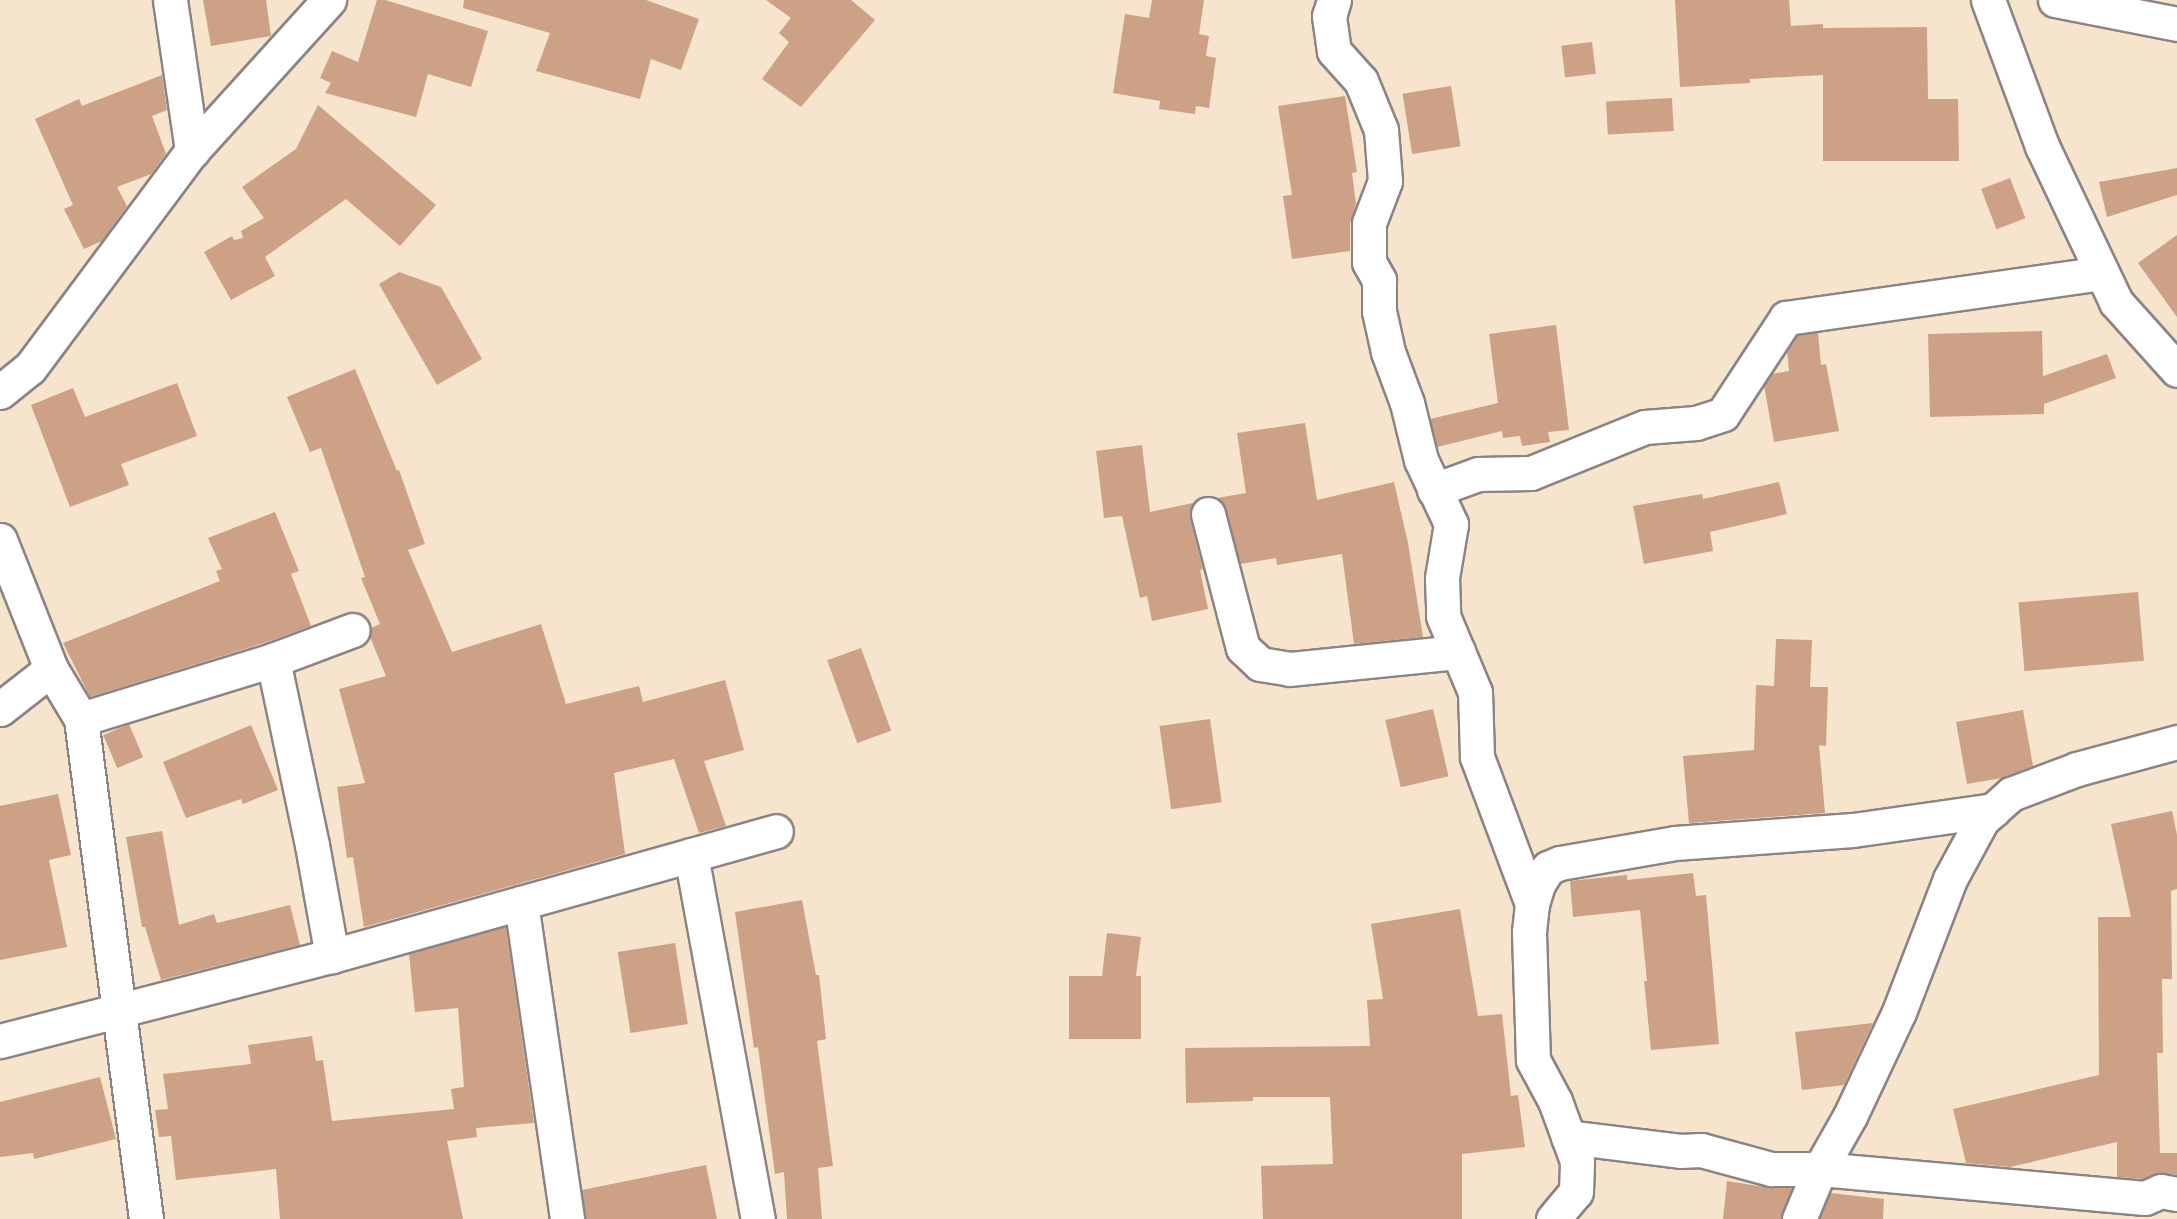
<!DOCTYPE html>
<style>
body{margin:0}
#map{position:relative;width:2177px;height:1219px;overflow:hidden;background:#f6e4cc;font-family:"IM FELL DW Pica",serif}
div>[style]{position:absolute}
[style*='--x']{left:calc(var(--x)*1px);top:calc(var(--y)*1px);width:calc(var(--w)*1px);rotate:calc(var(--a)*1deg)}
.building>*{inset:0;background:#cca185;transform-origin:0 0}
.roads{filter:drop-shadow(2px 0 #8c8384) drop-shadow(-2px 0 #8c8384) drop-shadow(0 2px #8c8384) drop-shadow(0 -2px #8c8384)}
.minor>*{height:33px;margin:-16.5px;padding:0 16.5px;transform-origin:16.5px;border-radius:16.5px;background:#fff}
span{translate:-50% -50%;white-space:nowrap;text-align:center;line-height:1.15;-webkit-text-stroke:5px #fdfcf7;paint-order:stroke}
</style>
<div id="map">
<div class="building">
<i style="clip-path:polygon(203px 0,266px 0,271px 36px,211px 46px)"></i>
<i style="clip-path:polygon(377px 0,385px 0,488px 31px,471px 87px,428px 74px,416px 117px,325px 93px,331px 83px,320px 78px,332px 51px,358px 62px)"></i>
<i style="clip-path:polygon(464px 0,646px 0,699px 19px,681px 70px,651px 59px,640px 99px,536px 71px,550px 33px,463px 8px)"></i>
<i style="clip-path:polygon(766px 0,851px 0,875px 20px,801px 107px,762px 79px,789px 42px,779px 33px,791px 18px)"></i>
<i style="clip-path:polygon(1152px 0,1204px 0,1199px 34px,1209px 36px,1206px 56px,1216px 58px,1209px 108px,1196px 106px,1195px 114px,1159px 109px,1160px 101px,1113px 93px,1125px 14px,1149px 18px)"></i>
<i style="clip-path:polygon(1675px 0,1789px 0,1791px 26px,1823px 24px,1823px 28px,1927px 27px,1928px 99px,1958px 99px,1959px 161px,1823px 161px,1823px 75px,1750px 79px,1750px 83px,1680px 87px)"></i>
<i style="left:1592px;top:42px;width:32px;height:31px;rotate:83deg"></i>
<i style="clip-path:polygon(162px 75px,167px 110px,152px 116px,166px 154px,151px 174px,117px 187px,127px 206px,102px 241px,84px 249px,64px 209px,73px 205px,35px 119px,79px 99px,82px 106px)"></i>
<i style="left:1451px;top:86px;width:61px;height:49px;rotate:81deg"></i>
<i style="clip-path:polygon(1345px 96px,1357px 172px,1352px 173px,1356px 204px,1350px 223px,1350px 251px,1292px 259px,1283px 196px,1292px 195px,1278px 106px)"></i>
<i style="left:1672px;top:98px;width:33px;height:66px;rotate:87deg"></i>
<i style="clip-path:polygon(318px 105px,436px 205px,400px 246px,346px 199px,265px 257px,275px 276px,231px 300px,204px 252px,232px 236px,234px 240px,243px 238px,241px 231px,264px 218px,242px 187px,296px 149px)"></i>
<i style="clip-path:polygon(2177px 168px,2177px 195px,2107px 217px,2099px 182px)"></i>
<i style="left:2010px;top:178px;width:43px;height:31px;rotate:69deg"></i>
<i style="clip-path:polygon(2177px 235px,2177px 317px,2138px 263px)"></i>
<i style="clip-path:polygon(399px 272px,441px 287px,482px 359px,437px 385px,379px 284px)"></i>
<i style="clip-path:polygon(1556px 325px,1569px 430px,1548px 432px,1550px 442px,1522px 446px,1520px 436px,1503px 438px,1502px 431px,1437px 447px,1430px 419px,1498px 403px,1489px 334px)"></i>
<i style="clip-path:polygon(2042px 331px,2043px 376px,2107px 354px,2116px 378px,2044px 404px,2044px 414px,1930px 417px,1928px 334px)"></i>
<i style="clip-path:polygon(1818px 332px,1821px 365px,1826px 364px,1839px 431px,1774px 442px,1764px 385px,1772px 374px,1789px 371px,1787px 351px,1797px 335px)"></i>
<i style="clip-path:polygon(355px 369px,397px 471px,399px 470px,425px 544px,408px 550px,452px 652px,541px 624px,566px 704px,639px 686px,643px 702px,725px 680px,744px 750px,704px 761px,726px 826px,699px 833px,674px 759px,614px 773px,625px 854px,364px 927px,353px 857px,347px 858px,337px 787px,365px 783px,339px 689px,386px 676px,370px 637px,371px 628px,380px 624px,361px 578px,365px 577px,321px 448px,310px 452px,287px 397px)"></i>
<i style="clip-path:polygon(177px 383px,197px 436px,121px 464px,129px 485px,70px 507px,31px 405px,73px 388px,85px 417px)"></i>
<i style="clip-path:polygon(1305px 423px,1317px 500px,1394px 482px,1408px 543px,1423px 637px,1354px 644px,1342px 554px,1277px 565px,1276px 558px,1240px 564px,1226px 509px,1217px 498px,1246px 493px,1237px 433px)"></i>
<i style="clip-path:polygon(1142px 445px,1150px 512px,1193px 503px,1190px 519px,1203px 569px,1200px 570px,1208px 609px,1152px 621px,1147px 596px,1140px 598px,1122px 516px,1104px 518px,1096px 451px)"></i>
<i style="clip-path:polygon(1779px 482px,1787px 514px,1710px 532px,1713px 551px,1644px 564px,1633px 506px,1702px 494px,1703px 499px)"></i>
<i style="clip-path:polygon(275px 512px,299px 571px,291px 574px,311px 626px,267px 642px,90px 697px,63px 643px,220px 581px,216px 571px,222px 569px,208px 538px)"></i>
<i style="left:2138px;top:592px;width:69px;height:120px;rotate:85deg"></i>
<i style="clip-path:polygon(1776px 639px,1812px 640px,1810px 687px,1828px 687px,1826px 746px,1819px 745px,1825px 813px,1689px 823px,1683px 756px,1754px 750px,1756px 685px,1774px 686px)"></i>
<i style="left:861px;top:648px;width:88px;height:36px;rotate:70deg"></i>
<i style="left:1433px;top:709px;width:69px;height:49px;rotate:77deg"></i>
<i style="clip-path:polygon(2023px 710px,2033px 766px,2002px 778px,1967px 784px,1956px 722px)"></i>
<i style="left:1210px;top:719px;width:84px;height:51px;rotate:82deg"></i>
<i style="left:129px;top:724px;width:36px;height:28px;rotate:67deg"></i>
<i style="clip-path:polygon(251px 725px,278px 790px,243px 804px,241px 799px,186px 818px,163px 762px)"></i>
<i style="clip-path:polygon(58px 794px,71px 855px,49px 860px,67px 947px,0 960px,0 806px)"></i>
<i style="clip-path:polygon(2172px 811px,2177px 835px,2177px 889px,2171px 891px,2172px 979px,2162px 979px,2163px 1053px,2157px 1053px,2160px 1153px,2177px 1153px,2177px 1175px,2164px 1173px,2142px 1179px,2117px 1177px,2117px 1142px,2010px 1167px,1966px 1163px,1953px 1109px,2099px 1075px,2098px 917px,2131px 917px,2111px 824px)"></i>
<i style="clip-path:polygon(162px 831px,179px 925px,214px 914px,217px 923px,290px 905px,300px 945px,161px 980px,145px 927px,142px 927px,126px 837px)"></i>
<i style="clip-path:polygon(1693px 873px,1696px 896px,1706px 895px,1719px 1044px,1651px 1050px,1644px 981px,1647px 981px,1640px 910px,1573px 917px,1570px 881px,1627px 875px,1627px 880px)"></i>
<i style="clip-path:polygon(802px 900px,816px 975px,819px 975px,826px 1039px,817px 1041px,833px 1166px,818px 1168px,822px 1219px,787px 1219px,784px 1172px,775px 1174px,758px 1047px,754px 1048px,735px 912px)"></i>
<i style="clip-path:polygon(1460px 909px,1478px 1016px,1502px 1014px,1511px 1096px,1518px 1095px,1525px 1147px,1462px 1154px,1462px 1219px,1263px 1219px,1261px 1166px,1333px 1164px,1330px 1097px,1253px 1097px,1253px 1101px,1186px 1103px,1185px 1048px,1370px 1046px,1367px 1000px,1383px 999px,1371px 924px)"></i>
<i style="clip-path:polygon(506px 927px,534px 1123px,476px 1128px,477px 1137px,447px 1141px,463px 1219px,280px 1219px,276px 1169px,176px 1180px,171px 1136px,159px 1137px,155px 1110px,168px 1109px,163px 1074px,251px 1064px,248px 1045px,312px 1036px,316px 1061px,323px 1060px,332px 1121px,454px 1109px,451px 1089px,464px 1087px,458px 1008px,415px 1012px,409px 954px)"></i>
<i style="clip-path:polygon(1107px 933px,1141px 937px,1136px 976px,1141px 976px,1141px 1039px,1069px 1039px,1069px 976px,1102px 976px)"></i>
<i style="left:675px;top:943px;width:82px;height:58px;rotate:81deg"></i>
<i style="clip-path:polygon(1873px 1023px,1844px 1085px,1802px 1090px,1795px 1032px)"></i>
<i style="clip-path:polygon(100px 1077px,116px 1139px,34px 1159px,33px 1153px,0 1157px,0 1102px)"></i>
<i style="clip-path:polygon(706px 1165px,717px 1219px,585px 1219px,582px 1190px)"></i>
<i style="clip-path:polygon(1727px 1181px,1771px 1188px,1792px 1188px,1781px 1219px,1723px 1219px)"></i>
<i style="clip-path:polygon(1830px 1193px,1884px 1199px,1883px 1219px,1819px 1219px)"></i>
</div>
<div class="roads">
<div class="minor">
<i style="--x:170;--y:0;--w:153;--a:81.7"></i>
<i style="--x:1334;--y:0;--w:17;--a:107"></i>
<i style="--x:1329;--y:16;--w:35;--a:82"></i>
<i style="--x:1334;--y:51;--w:40;--a:48"></i>
<i style="--x:1361;--y:81;--w:53;--a:67.8"></i>
<i style="--x:1381;--y:130;--w:51;--a:85.5"></i>
<i style="--x:1385;--y:181;--w:45;--a:110.9"></i>
<i style="--x:1369;--y:223;--w:39;--a:90"></i>
<i style="--x:1369;--y:262;--w:21;--a:61"></i>
<i style="--x:1379;--y:280;--w:31;--a:90"></i>
<i style="--x:1379;--y:311;--w:42;--a:77.6"></i>
<i style="--x:1388;--y:352;--w:54;--a:69.6"></i>
<i style="--x:1407;--y:403;--w:59;--a:76.2"></i>
<i style="--x:1421;--y:460;--w:71;--a:64.9"></i>
<i style="--x:1451;--y:524;--w:55;--a:99.5"></i>
<i style="--x:1442;--y:578;--w:38;--a:88"></i>
<i style="--x:1443;--y:616;--w:82;--a:67.2"></i>
<i style="--x:1475;--y:692;--w:65;--a:88.2"></i>
<i style="--x:1477;--y:757;--w:157;--a:69.5"></i>
<i style="--x:1988;--y:0;--w:156;--a:69.7"></i>
<i style="--x:2042;--y:146;--w:173;--a:64.6"></i>
<i style="--x:2116;--y:302;--w:91;--a:48.1"></i>
<i style="--x:2055;--y:0;--w:124;--a:11.1"></i>
<i style="--x:0;--y:392;--w:38;--a:-39"></i>
<i style="--x:30;--y:368;--w:271;--a:-53.3"></i>
<i style="--x:192;--y:151;--w:204;--a:-47.8"></i>
<i style="--x:1434;--y:490;--w:47;--a:-20"></i>
<i style="--x:1478;--y:474;--w:53;--a:-1.1"></i>
<i style="--x:1531;--y:473;--w:123;--a:-22"></i>
<i style="--x:1645;--y:427;--w:51;--a:-4.5"></i>
<i style="--x:1696;--y:423;--w:28;--a:-18"></i>
<i style="--x:1723;--y:414;--w:115;--a:-56.7"></i>
<i style="--x:1786;--y:318;--w:319;--a:-8.1"></i>
<i style="--x:1208;--y:514;--w:138;--a:75.4"></i>
<i style="--x:1243;--y:648;--w:23;--a:43"></i>
<i style="--x:1260;--y:664;--w:30;--a:9"></i>
<i style="--x:1290;--y:669;--w:169;--a:-5.8"></i>
<i style="--x:0;--y:540;--w:139;--a:68.4"></i>
<i style="--x:51;--y:669;--w:58;--a:59"></i>
<i style="--x:81;--y:719;--w:504;--a:82.59"></i>
<i style="--x:273;--y:660;--w:189;--a:78.1"></i>
<i style="--x:312;--y:845;--w:113;--a:79.8"></i>
<i style="--x:0;--y:709;--w:65;--a:-38.1"></i>
<i style="--x:81;--y:719;--w:201;--a:-17.1"></i>
<i style="--x:273;--y:660;--w:85;--a:-20.6"></i>
<i style="--x:691;--y:855;--w:370;--a:79.6"></i>
<i style="--x:521;--y:903;--w:319;--a:81.7"></i>
<i style="--x:0;--y:1041;--w:343;--a:-14.4"></i>
<i style="--x:332;--y:956;--w:461;--a:-15.7"></i>
<i style="--x:1568;--y:1137;--w:113;--a:7.1"></i>
<i style="--x:1680;--y:1151;--w:21;--a:-3"></i>
<i style="--x:1701;--y:1150;--w:73;--a:15.2"></i>
<i style="--x:1771;--y:1169;--w:49;--a:0"></i>
<i style="--x:1820;--y:1169;--w:61;--a:-60.5"></i>
<i style="--x:1850;--y:1116;--w:115;--a:-64.8"></i>
<i style="--x:1899;--y:1012;--w:142;--a:-69"></i>
<i style="--x:1950;--y:879;--w:67;--a:-61.5"></i>
<i style="--x:1982;--y:820;--w:39;--a:-42"></i>
<i style="--x:2011;--y:794;--w:71;--a:-20.7"></i>
<i style="--x:2077;--y:769;--w:104;--a:-15.1"></i>
<i style="--x:1553;--y:1219;--w:35;--a:-50"></i>
<i style="--x:1576;--y:1192;--w:31;--a:-88"></i>
<i style="--x:1577;--y:1161;--w:64;--a:-110.1"></i>
<i style="--x:1555;--y:1101;--w:47;--a:-118.2"></i>
<i style="--x:1533;--y:1060;--w:128;--a:-91.8"></i>
<i style="--x:1529;--y:932;--w:28;--a:-84"></i>
<i style="--x:1532;--y:904;--w:21;--a:-73"></i>
<i style="--x:1538;--y:884;--w:19;--a:-58"></i>
<i style="--x:1548;--y:868;--w:13;--a:-23"></i>
<i style="--x:1560;--y:863;--w:117;--a:-9.9"></i>
<i style="--x:1675;--y:843;--w:178;--a:-4.2"></i>
<i style="--x:1853;--y:830;--w:142;--a:-8.1"></i>
<i style="--x:1799;--y:1219;--w:54;--a:-67.2"></i>
<i style="--x:1820;--y:1169;--w:326;--a:5.1"></i>
<i style="--x:2145;--y:1198;--w:17;--a:-24"></i>
<i style="--x:2161;--y:1191;--w:16;--a:11"></i>
</div>
</div>
</div>
